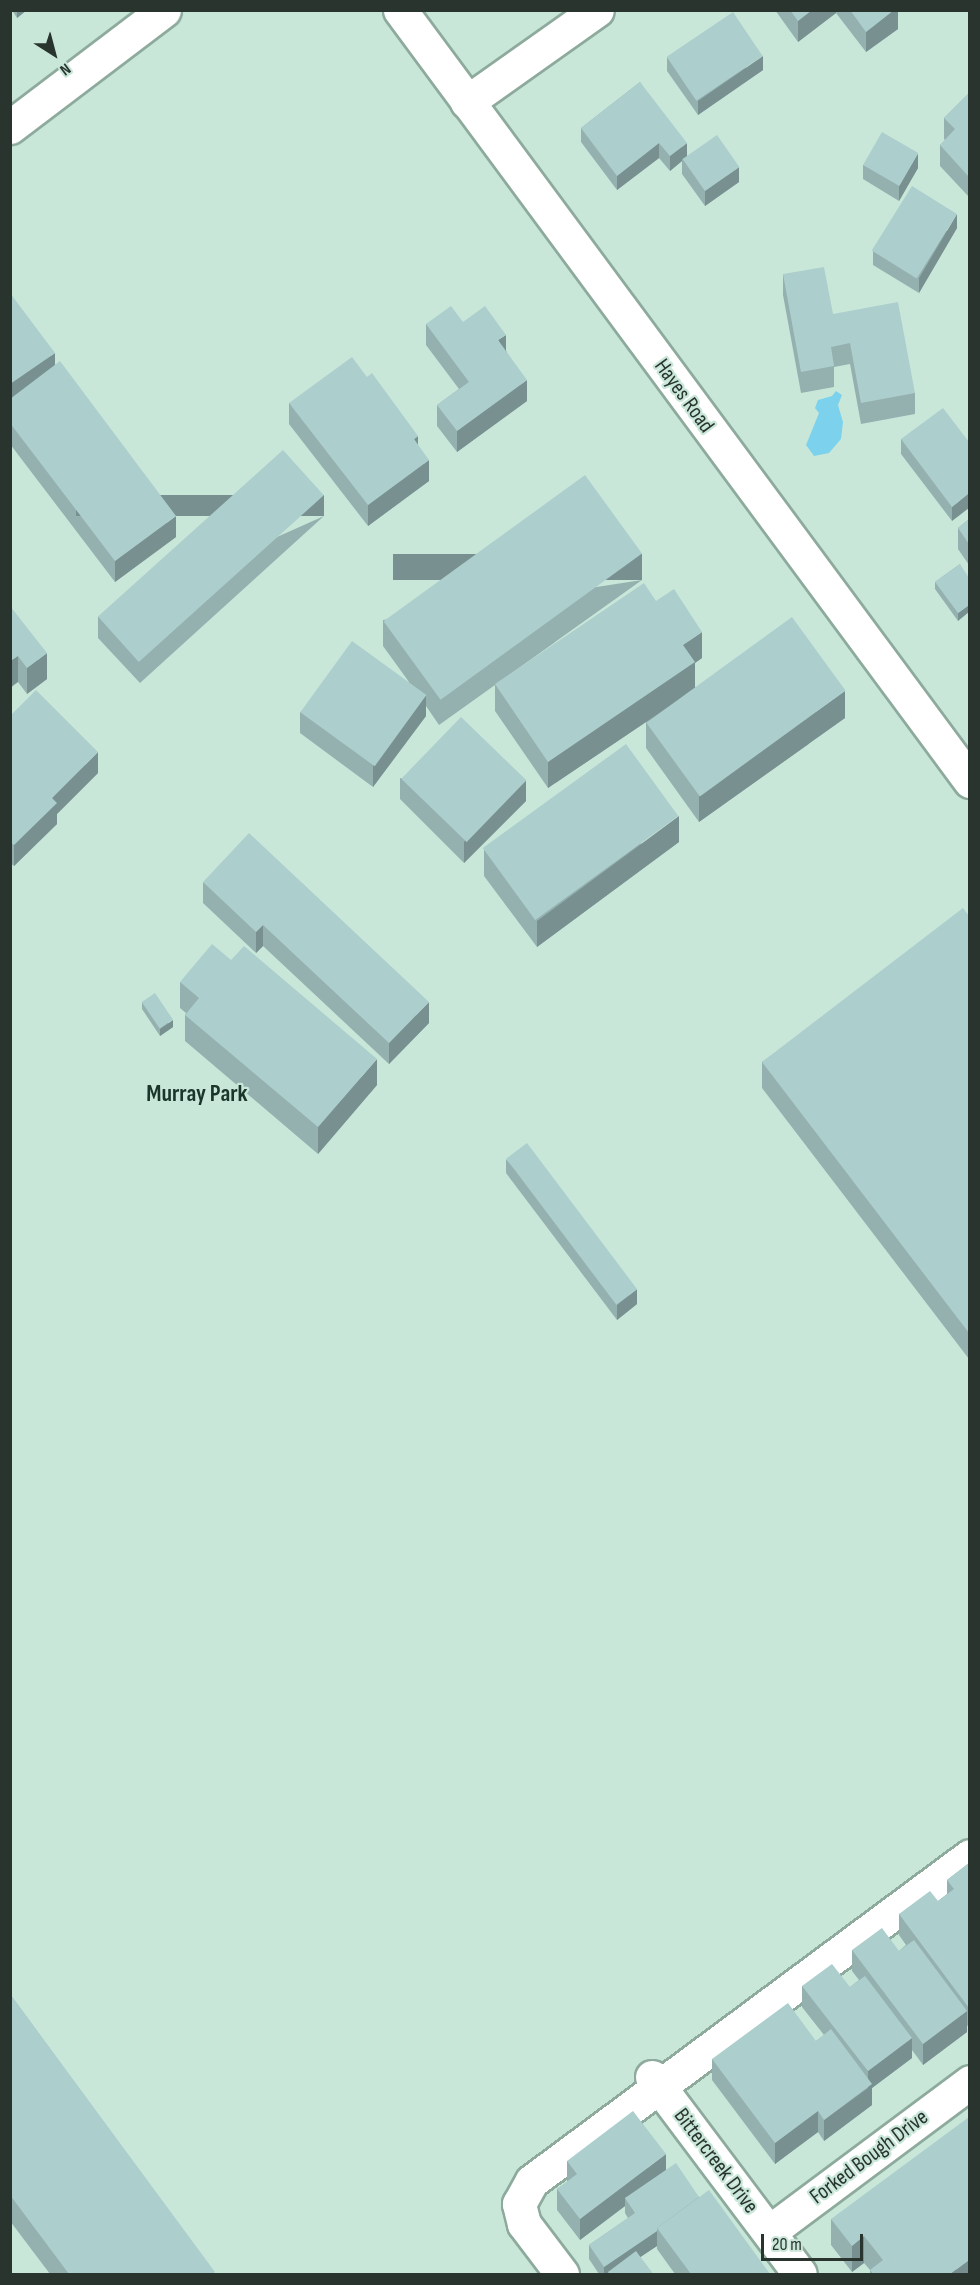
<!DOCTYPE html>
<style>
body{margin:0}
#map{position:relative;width:980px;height:2285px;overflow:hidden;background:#c9e7d9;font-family:"Sofia Sans Condensed",sans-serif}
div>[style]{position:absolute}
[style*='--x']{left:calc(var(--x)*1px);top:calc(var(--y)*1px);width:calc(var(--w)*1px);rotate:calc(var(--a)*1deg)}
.water>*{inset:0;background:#7cd2ed}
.roads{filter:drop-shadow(2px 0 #8daa9d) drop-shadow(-2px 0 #8daa9d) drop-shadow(0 2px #8daa9d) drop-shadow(0 -2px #8daa9d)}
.minor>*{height:33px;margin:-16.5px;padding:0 16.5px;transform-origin:16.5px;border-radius:16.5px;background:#fff}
.wall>*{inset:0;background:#94b1b0}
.shaded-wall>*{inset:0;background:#789090;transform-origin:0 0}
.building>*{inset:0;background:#accecd;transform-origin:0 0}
span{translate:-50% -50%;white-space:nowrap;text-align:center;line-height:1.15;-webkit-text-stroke:4.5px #c9e7d9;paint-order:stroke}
.street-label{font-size:22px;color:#29342f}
.neighbourhood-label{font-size:24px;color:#1b352b;font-weight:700}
.frame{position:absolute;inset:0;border:12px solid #29342f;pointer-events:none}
.north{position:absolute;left:24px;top:24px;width:60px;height:60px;-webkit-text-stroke:4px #c9e7d9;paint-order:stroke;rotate:144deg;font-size:16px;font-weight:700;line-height:24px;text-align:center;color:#29342f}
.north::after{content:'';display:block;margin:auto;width:21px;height:27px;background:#29342f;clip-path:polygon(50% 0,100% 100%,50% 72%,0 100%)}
.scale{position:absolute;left:761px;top:2234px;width:102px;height:27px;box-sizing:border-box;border:3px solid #29342f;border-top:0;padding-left:8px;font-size:18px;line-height:21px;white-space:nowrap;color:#29342f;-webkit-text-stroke:4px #c9e7d9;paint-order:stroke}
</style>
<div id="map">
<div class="water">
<i style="clip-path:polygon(836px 391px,842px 395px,838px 405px,843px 422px,841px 439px,829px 453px,814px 456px,806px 445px,819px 413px,815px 408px,818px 400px,832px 396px)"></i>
</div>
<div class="roads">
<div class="minor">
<i style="--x:400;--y:10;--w:959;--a:53.52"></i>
<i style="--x:467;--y:102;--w:159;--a:-35.3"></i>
<i style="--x:10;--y:127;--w:193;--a:-37.2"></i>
<i style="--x:652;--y:2077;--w:246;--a:53.1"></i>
<i style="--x:769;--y:2232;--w:251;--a:-36.7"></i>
<i style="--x:562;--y:2274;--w:63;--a:-127.2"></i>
<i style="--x:524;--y:2224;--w:21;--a:-104"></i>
<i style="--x:519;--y:2204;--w:26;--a:-61"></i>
<i style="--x:532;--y:2181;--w:545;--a:-36.58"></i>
</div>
</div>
<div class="wall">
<i style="clip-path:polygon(12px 10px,27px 10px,17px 18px)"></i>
<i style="clip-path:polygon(775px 10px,898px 10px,898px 29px,866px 52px,836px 13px,798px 42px)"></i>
<i style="clip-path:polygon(667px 57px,763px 70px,698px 115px,667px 71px)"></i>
<i style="clip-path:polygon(640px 82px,687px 156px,739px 182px,705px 206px,682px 174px,682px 161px,670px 171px,659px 158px,617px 190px,581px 142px,581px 128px)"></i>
<i style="clip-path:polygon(969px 93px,969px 197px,940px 166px,940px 145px,945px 140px,944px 139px,944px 118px)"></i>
<i style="clip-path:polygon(863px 165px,918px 168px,899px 201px,863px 179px)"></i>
<i style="clip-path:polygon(957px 228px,919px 293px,873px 265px,873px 251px)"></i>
<i style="clip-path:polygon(783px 274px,833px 314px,915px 393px,915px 414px,861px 424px,850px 364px,834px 367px,834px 387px,801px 393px,783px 295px)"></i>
<i style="clip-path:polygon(10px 293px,55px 365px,176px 537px,115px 582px,10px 444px)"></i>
<i style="clip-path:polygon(463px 322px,506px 350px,527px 401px,457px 452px,437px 426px,437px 405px,459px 389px,426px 345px,426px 324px)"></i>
<i style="clip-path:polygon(289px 403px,418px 445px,429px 481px,368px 526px,289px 424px)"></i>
<i style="clip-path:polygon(901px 439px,969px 442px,952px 521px,901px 454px)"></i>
<i style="clip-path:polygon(324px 516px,140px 683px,98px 638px,98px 617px)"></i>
<i style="clip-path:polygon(969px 519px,969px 565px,958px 549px,958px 528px)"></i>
<i style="clip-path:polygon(960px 564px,958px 621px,935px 589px,935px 582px)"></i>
<i style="clip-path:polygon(642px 580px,509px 675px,656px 601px,702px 658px,695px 663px,695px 687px,845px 718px,699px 822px,646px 748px,646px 722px,658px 714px,548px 788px,495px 711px,495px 685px,439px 725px,426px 706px,426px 716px,373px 787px,300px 733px,300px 712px,409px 682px,383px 646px,383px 620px)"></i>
<i style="clip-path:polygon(10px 606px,47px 679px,27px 694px,18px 682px)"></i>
<i style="clip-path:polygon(10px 716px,98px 773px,57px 814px,57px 824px,14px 866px,10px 863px)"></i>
<i style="clip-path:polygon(400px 778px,526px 801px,464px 863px,400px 799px)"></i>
<i style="clip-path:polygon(679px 842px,537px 947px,484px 876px,484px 850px)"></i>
<i style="clip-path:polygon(203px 882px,429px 1023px,389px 1064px,263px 946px,256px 953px,203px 903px)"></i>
<i style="clip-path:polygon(969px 916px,969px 1359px,762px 1088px,762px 1062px)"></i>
<i style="clip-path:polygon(180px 982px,377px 1085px,318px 1154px,185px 1041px,185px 1015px,186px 1013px,180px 1008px)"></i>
<i style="clip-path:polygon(142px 1002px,173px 1027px,160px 1036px,142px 1009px)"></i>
<i style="clip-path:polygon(506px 1159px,637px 1304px,617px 1320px,506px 1173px)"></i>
<i style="clip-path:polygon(969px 1863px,969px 2028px,967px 2025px,967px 2032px,923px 2065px,912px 2050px,912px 2058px,872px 2088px,872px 2105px,824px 2141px,818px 2132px,775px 2164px,712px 2080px,712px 2059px,816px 2041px,824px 2035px,802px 2007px,802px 1986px,850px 1987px,859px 1980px,852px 1971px,852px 1950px,899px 1951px,906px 1945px,899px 1935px,899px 1914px,938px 1901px,947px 1894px,947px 1880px)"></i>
<i style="clip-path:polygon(10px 1994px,215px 2274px,50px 2274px,10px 2221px)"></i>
<i style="clip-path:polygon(567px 2161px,666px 2170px,699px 2197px,770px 2274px,675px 2274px,657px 2249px,657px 2246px,640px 2257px,653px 2274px,599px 2274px,589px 2259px,589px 2245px,628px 2218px,625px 2213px,625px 2206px,580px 2240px,557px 2210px,557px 2189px,567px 2182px)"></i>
<i style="clip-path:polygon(831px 2219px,969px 2274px,870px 2274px,870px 2270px,864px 2263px,852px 2272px,831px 2245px)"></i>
</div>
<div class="shaded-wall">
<i style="clip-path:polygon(17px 10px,27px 10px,17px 18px)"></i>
<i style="clip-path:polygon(812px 10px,836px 10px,836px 13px,798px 42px,798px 21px)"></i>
<i style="clip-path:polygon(894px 10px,898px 10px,898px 29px,866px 52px,866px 32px)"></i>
<i style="clip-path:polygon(763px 56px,763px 70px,698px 115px,698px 101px)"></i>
<i style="clip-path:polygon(659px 143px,659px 158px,617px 190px,617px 176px)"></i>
<i style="clip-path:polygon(687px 143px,687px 158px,682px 159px,682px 161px,670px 171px,670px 156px)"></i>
<i style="clip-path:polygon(918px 153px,918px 168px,899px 201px,899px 186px)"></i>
<i style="clip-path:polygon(739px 167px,739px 182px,705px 206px,705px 191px)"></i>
<i style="clip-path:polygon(957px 214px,957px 228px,919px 293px,919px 278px)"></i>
<i style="clip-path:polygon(506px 335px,506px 355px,498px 340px)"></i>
<i style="clip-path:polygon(55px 353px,55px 374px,10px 405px,10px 384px)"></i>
<i style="clip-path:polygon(527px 380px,527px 401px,457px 452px,457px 431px)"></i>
<i style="clip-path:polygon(418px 436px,418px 456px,414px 439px)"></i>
<i style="clip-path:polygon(429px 460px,429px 481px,368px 526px,368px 505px)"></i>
<i style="clip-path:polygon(969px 493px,969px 508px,952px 521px,952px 507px)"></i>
<i style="left:324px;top:495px;width:21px;height:248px;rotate:90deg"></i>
<i style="clip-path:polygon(176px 516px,176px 537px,115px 582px,115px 561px)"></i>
<i style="left:642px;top:554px;width:26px;height:249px;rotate:90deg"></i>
<i style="clip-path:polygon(969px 605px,969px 612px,958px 621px,958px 613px)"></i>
<i style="clip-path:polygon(702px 632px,702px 658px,695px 663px,695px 689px,548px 788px,548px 762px,683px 645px)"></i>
<i style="clip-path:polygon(47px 653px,47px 679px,27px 694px,27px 668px)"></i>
<i style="clip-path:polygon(18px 656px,18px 682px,10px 688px,10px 661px)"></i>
<i style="clip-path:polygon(845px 691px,845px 718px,699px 822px,699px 796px)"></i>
<i style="clip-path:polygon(426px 695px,426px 716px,373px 787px,373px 766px)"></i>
<i style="clip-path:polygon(98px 752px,98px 773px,57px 814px,57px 824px,14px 866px,14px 845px,52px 798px)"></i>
<i style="clip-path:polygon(526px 780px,526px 801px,464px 863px,464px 842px)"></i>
<i style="clip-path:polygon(679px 816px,679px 842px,537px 947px,537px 921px)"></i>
<i style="clip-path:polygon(263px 925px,263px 946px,256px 953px,256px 932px)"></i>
<i style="clip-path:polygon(429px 1002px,429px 1023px,389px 1064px,389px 1043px)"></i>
<i style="clip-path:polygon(173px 1020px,173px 1027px,160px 1036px,160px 1029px)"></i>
<i style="clip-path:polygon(377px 1059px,377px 1085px,318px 1154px,318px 1127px)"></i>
<i style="clip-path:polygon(637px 1289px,637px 1304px,617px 1320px,617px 1305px)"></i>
<i style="clip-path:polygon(967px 2011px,967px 2032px,923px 2065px,923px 2044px)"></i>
<i style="clip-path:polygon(912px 2038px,912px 2058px,872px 2088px,872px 2105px,824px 2141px,824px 2120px,868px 2088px,868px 2071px)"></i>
<i style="clip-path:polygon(818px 2111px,818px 2132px,775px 2164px,775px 2143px)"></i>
<i style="clip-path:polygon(666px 2154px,666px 2175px,625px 2198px,625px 2206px,580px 2240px,580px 2219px)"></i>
<i style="clip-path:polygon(657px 2231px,657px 2246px,615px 2274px,608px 2272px,608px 2274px,604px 2274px,604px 2267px)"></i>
<i style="clip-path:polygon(864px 2236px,864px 2263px,852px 2272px,852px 2246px)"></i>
<i style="clip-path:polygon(969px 2260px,969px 2274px,950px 2274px)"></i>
</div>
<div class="building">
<i style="clip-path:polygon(790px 10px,812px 10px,798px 21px)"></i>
<i style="clip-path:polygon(850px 10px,894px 10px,866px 32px)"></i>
<i style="left:733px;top:12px;width:53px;height:80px;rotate:56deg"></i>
<i style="clip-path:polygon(640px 82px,687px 143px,670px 156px,659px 143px,617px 176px,581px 128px)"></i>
<i style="clip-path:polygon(969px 93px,969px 177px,940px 145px,955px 129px,944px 118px)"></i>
<i style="left:882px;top:132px;width:42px;height:38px;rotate:30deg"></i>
<i style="left:717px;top:135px;width:39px;height:42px;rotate:55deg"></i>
<i style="left:912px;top:186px;width:53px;height:76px;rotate:32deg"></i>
<i style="clip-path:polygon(824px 267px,833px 314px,898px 302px,915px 393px,861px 403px,850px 343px,831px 347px,834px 366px,801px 372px,783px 274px)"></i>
<i style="clip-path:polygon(10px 293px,55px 353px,10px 384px)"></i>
<i style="clip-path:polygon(451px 306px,463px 322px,485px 306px,506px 335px,498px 340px,527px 380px,457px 431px,437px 405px,469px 382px,426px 324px)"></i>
<i style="clip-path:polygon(352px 357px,367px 377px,372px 373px,418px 436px,414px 439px,429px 460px,368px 505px,289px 403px)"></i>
<i style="clip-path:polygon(60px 361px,176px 516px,115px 561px,10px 423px,10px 399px)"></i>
<i style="clip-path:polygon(943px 408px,969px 442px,969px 493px,952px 507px,901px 439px)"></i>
<i style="left:283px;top:450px;width:61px;height:249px;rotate:48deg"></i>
<i style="left:585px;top:475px;width:97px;height:249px;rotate:54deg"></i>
<i style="clip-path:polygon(969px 519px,969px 544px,958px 528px)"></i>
<i style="clip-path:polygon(960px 564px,969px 578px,969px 605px,958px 613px,935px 582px)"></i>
<i style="clip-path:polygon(644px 583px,656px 601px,674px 589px,702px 632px,683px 645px,695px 662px,548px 762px,495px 684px)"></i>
<i style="clip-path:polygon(10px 606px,47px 653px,27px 668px,18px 656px,10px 661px)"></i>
<i style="left:792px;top:617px;width:91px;height:180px;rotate:54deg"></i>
<i style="left:352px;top:641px;width:92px;height:88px;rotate:36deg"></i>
<i style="clip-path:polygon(36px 690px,98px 752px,52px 798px,57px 803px,14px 845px,10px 842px,10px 716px)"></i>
<i style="left:461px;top:717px;width:91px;height:86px;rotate:44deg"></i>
<i style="left:626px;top:744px;width:89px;height:177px;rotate:54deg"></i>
<i style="clip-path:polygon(249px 833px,429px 1002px,389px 1043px,263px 925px,256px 932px,203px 882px)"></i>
<i style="clip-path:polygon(963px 908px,969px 916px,969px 1333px,762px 1062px)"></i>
<i style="clip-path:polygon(212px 944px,231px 960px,244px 946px,377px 1059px,318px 1127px,185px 1015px,199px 998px,180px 982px)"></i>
<i style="left:155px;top:993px;width:32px;height:16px;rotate:56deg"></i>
<i style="left:527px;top:1143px;width:183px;height:26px;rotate:53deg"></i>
<i style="clip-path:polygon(969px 1863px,969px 2008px,899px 1914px,930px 1891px,938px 1901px,954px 1889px,947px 1880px)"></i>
<i style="clip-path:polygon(882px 1928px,899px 1951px,914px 1940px,967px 2011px,923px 2044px,852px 1950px)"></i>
<i style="clip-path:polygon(832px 1964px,850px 1987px,865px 1976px,912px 2038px,868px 2071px,802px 1986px)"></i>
<i style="clip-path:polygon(10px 1994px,215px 2272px,212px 2274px,69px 2274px,10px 2195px)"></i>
<i style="clip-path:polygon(788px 2003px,816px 2041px,831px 2029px,872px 2084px,824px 2120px,818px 2111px,775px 2143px,712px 2059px)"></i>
<i style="clip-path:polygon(633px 2111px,666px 2154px,580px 2219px,557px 2189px,577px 2174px,567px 2161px)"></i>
<i style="clip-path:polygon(969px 2117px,969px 2260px,950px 2274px,873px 2274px,870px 2270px,883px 2260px,864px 2236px,852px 2246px,831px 2219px)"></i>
<i style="clip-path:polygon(676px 2163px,699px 2197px,657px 2228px,657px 2231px,604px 2267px,589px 2245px,635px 2213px,625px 2198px)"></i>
<i style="clip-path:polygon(709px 2190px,770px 2274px,691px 2274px,657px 2228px)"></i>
<i style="clip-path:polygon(636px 2251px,653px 2274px,610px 2274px,608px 2272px)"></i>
</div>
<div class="street-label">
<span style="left:684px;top:396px;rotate:54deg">Hayes Road</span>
<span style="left:869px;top:2157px;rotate:-37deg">Forked Bough Drive</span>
<span style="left:716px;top:2161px;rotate:53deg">Bittercreek Drive</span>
</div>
<div class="neighbourhood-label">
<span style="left:197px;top:1094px">Murray Park</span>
</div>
<div class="frame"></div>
<div class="north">N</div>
<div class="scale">20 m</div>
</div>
